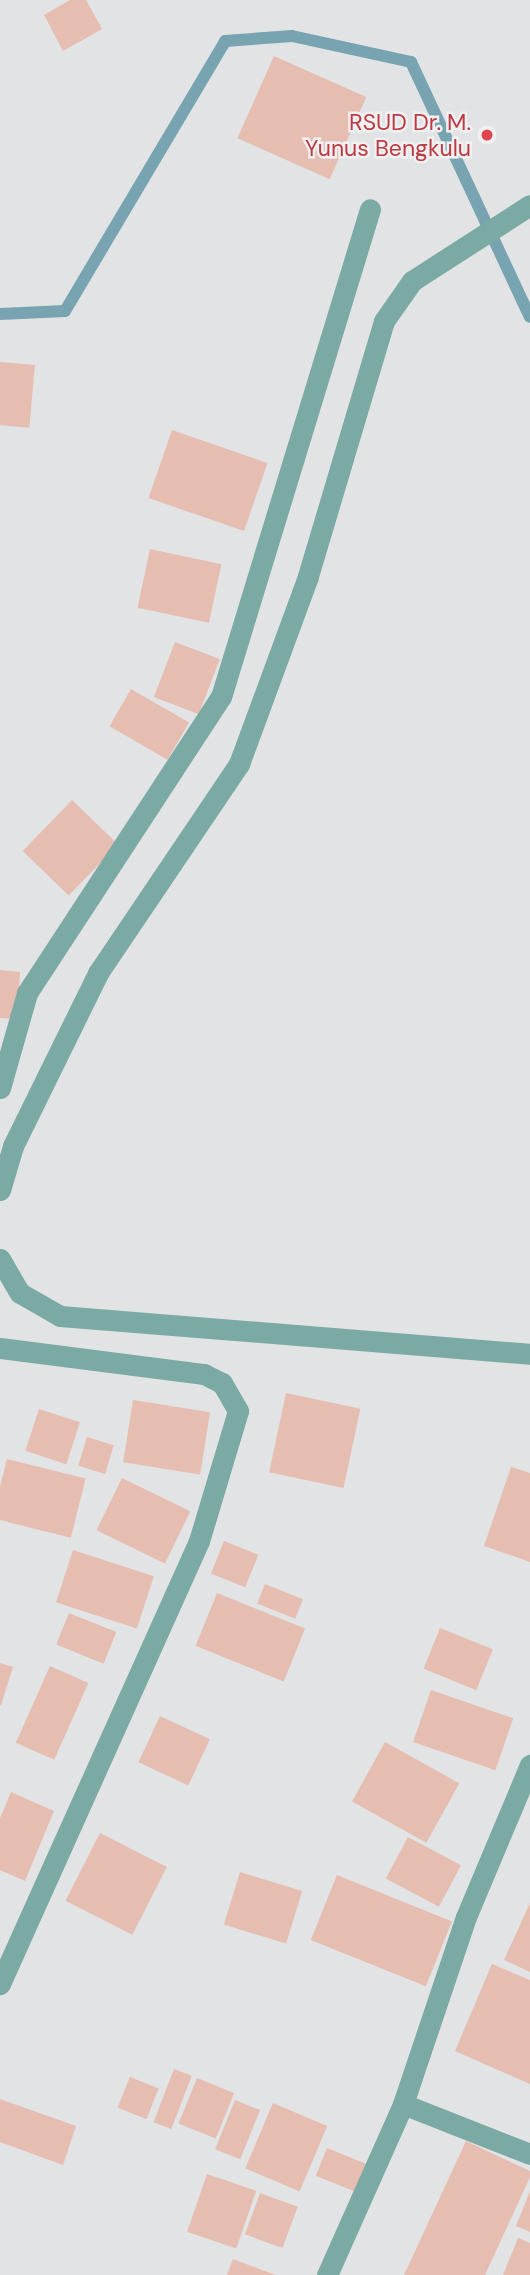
<!DOCTYPE html>
<style>
body{margin:0}
#map{position:relative;width:530px;height:2275px;overflow:hidden;background:#e2e3e4;font-family:"DM Sans",sans-serif}
div>[style]{position:absolute}
[style*='--x']{left:calc(var(--x)*1px);top:calc(var(--y)*1px);width:calc(var(--w)*1px);rotate:calc(var(--a)*1deg)}
.stream>*{height:12px;margin:-6px;padding:0 6px;transform-origin:6px;border-radius:6px;background:#78a3b0}
.building>*{inset:0;background:#e6bdb1;transform-origin:0 0}
.minor>*{height:21px;margin:-10.5px;padding:0 10.5px;transform-origin:10.5px;border-radius:10.5px;background:#7ba9a3}
.dots>*{width:19px;height:19px;translate:-50% -50%;box-sizing:border-box;border:4px solid #eff0f1;border-radius:50%}
span{translate:-50% -50%;white-space:nowrap;text-align:center;line-height:1.15;-webkit-text-stroke:5px #eff0f1;paint-order:stroke}
.health-label{font-size:23px;color:#be3a42}
.right{translate:-100% -50%;text-align:right}
</style>
<div id="map">
<div class="stream">
<i style="--x:0;--y:314;--w:65;--a:-2.6"></i>
<i style="--x:65;--y:311;--w:314;--a:-59.3"></i>
<i style="--x:225;--y:41;--w:67;--a:-4.3"></i>
<i style="--x:292;--y:36;--w:122;--a:12.3"></i>
<i style="--x:411;--y:62;--w:281;--a:65"></i>
</div>
<div class="building">
<i style="clip-path:polygon(70px 0,86px 0,102px 29px,63px 51px,44px 15px)"></i>
<i style="left:274px;top:56px;width:101px;height:90px;rotate:24deg"></i>
<i style="left:0;top:362px;width:35px;height:63px;rotate:5deg"></i>
<i style="left:172px;top:430px;width:101px;height:72px;rotate:19deg"></i>
<i style="left:150px;top:549px;width:73px;height:60px;rotate:12deg"></i>
<i style="left:175px;top:642px;width:48px;height:59px;rotate:21deg"></i>
<i style="left:131px;top:689px;width:67px;height:43px;rotate:30deg"></i>
<i style="left:72px;top:800px;width:64px;height:71px;rotate:44deg"></i>
<i style="clip-path:polygon(0 970px,20px 972px,17px 1019px,0 1018px)"></i>
<i style="left:286px;top:1393px;width:76px;height:81px;rotate:12deg"></i>
<i style="left:133px;top:1400px;width:78px;height:63px;rotate:9deg"></i>
<i style="left:39px;top:1409px;width:43px;height:44px;rotate:18deg"></i>
<i style="left:87px;top:1437px;width:28px;height:30px;rotate:17deg"></i>
<i style="left:7px;top:1459px;width:81px;height:61px;rotate:14deg"></i>
<i style="clip-path:polygon(511px 1467px,530px 1473px,530px 1562px,484px 1546px)"></i>
<i style="left:122px;top:1478px;width:76px;height:58px;rotate:26deg"></i>
<i style="left:224px;top:1541px;width:37px;height:35px;rotate:22deg"></i>
<i style="left:73px;top:1550px;width:85px;height:55px;rotate:18deg"></i>
<i style="left:265px;top:1584px;width:41px;height:21px;rotate:22deg"></i>
<i style="left:217px;top:1593px;width:95px;height:57px;rotate:22deg"></i>
<i style="left:69px;top:1613px;width:51px;height:34px;rotate:22deg"></i>
<i style="left:440px;top:1628px;width:57px;height:44px;rotate:22deg"></i>
<i style="clip-path:polygon(0 1663px,13px 1667px,1px 1705px,0 1705px)"></i>
<i style="left:50px;top:1666px;width:42px;height:84px;rotate:24deg"></i>
<i style="left:431px;top:1690px;width:87px;height:55px;rotate:19deg"></i>
<i style="left:160px;top:1716px;width:55px;height:51px;rotate:25deg"></i>
<i style="left:385px;top:1742px;width:85px;height:68px;rotate:29deg"></i>
<i style="clip-path:polygon(11px 1792px,54px 1811px,25px 1881px,0 1870px,0 1818px)"></i>
<i style="left:100px;top:1833px;width:75px;height:76px;rotate:27deg"></i>
<i style="left:408px;top:1837px;width:60px;height:47px;rotate:28deg"></i>
<i style="left:240px;top:1872px;width:65px;height:55px;rotate:17deg"></i>
<i style="left:337px;top:1875px;width:124px;height:70px;rotate:22deg"></i>
<i style="clip-path:polygon(530px 1903px,530px 1972px,504px 1960px)"></i>
<i style="clip-path:polygon(492px 1964px,530px 1980px,530px 2084px,455px 2051px)"></i>
<i style="left:174px;top:2069px;width:19px;height:57px;rotate:21deg"></i>
<i style="left:130px;top:2077px;width:31px;height:33px;rotate:22deg"></i>
<i style="left:197px;top:2078px;width:40px;height:49px;rotate:22deg"></i>
<i style="clip-path:polygon(0 2099px,76px 2126px,63px 2165px,0 2142px)"></i>
<i style="left:235px;top:2100px;width:27px;height:53px;rotate:22deg"></i>
<i style="left:273px;top:2103px;width:59px;height:71px;rotate:23deg"></i>
<i style="clip-path:polygon(466px 2141px,530px 2171px,530px 2177px,485px 2275px,404px 2275px)"></i>
<i style="left:327px;top:2148px;width:42px;height:30px;rotate:22deg"></i>
<i style="left:207px;top:2174px;width:52px;height:61px;rotate:19deg"></i>
<i style="clip-path:polygon(530px 2191px,530px 2232px,516px 2226px)"></i>
<i style="left:260px;top:2193px;width:40px;height:44px;rotate:20deg"></i>
<i style="clip-path:polygon(518px 2238px,530px 2243px,530px 2275px,503px 2275px)"></i>
<i style="clip-path:polygon(233px 2259px,275px 2275px,227px 2275px)"></i>
</div>
<div class="minor">
<i style="--x:0;--y:1088;--w:99;--a:-74.1"></i>
<i style="--x:27;--y:993;--w:354;--a:-56.8"></i>
<i style="--x:221;--y:697;--w:510;--a:-73.02"></i>
<i style="--x:0;--y:1190;--w:46;--a:-73.5"></i>
<i style="--x:13;--y:1146;--w:193;--a:-63.8"></i>
<i style="--x:98;--y:973;--w:252;--a:-56"></i>
<i style="--x:239;--y:764;--w:200;--a:-69.8"></i>
<i style="--x:308;--y:576;--w:266;--a:-73.4"></i>
<i style="--x:384;--y:321;--w:49;--a:-55"></i>
<i style="--x:412;--y:281;--w:140;--a:-32.8"></i>
<i style="--x:0;--y:1259;--w:39;--a:60"></i>
<i style="--x:20;--y:1293;--w:46;--a:29.9"></i>
<i style="--x:60;--y:1316;--w:472;--a:4.6"></i>
<i style="--x:0;--y:1348;--w:206;--a:7.3"></i>
<i style="--x:204;--y:1374;--w:20;--a:27"></i>
<i style="--x:222;--y:1383;--w:32;--a:60"></i>
<i style="--x:238;--y:1411;--w:136;--a:106.7"></i>
<i style="--x:199;--y:1541;--w:486;--a:114.2"></i>
<i style="--x:403;--y:2104;--w:136;--a:21.5"></i>
<i style="--x:327;--y:2275;--w:187;--a:-66"></i>
<i style="--x:403;--y:2104;--w:197;--a:-71.4"></i>
<i style="--x:466;--y:1917;--w:165;--a:-67.2"></i>
</div>
<div class="dots">
<i style="left:487px;top:135px;background:#e0444e"></i>
</div>
<div class="health-label">
<span class="right" style="left:471px;top:135px">RSUD Dr. M.<br>Yunus Bengkulu</span>
</div>
</div>
